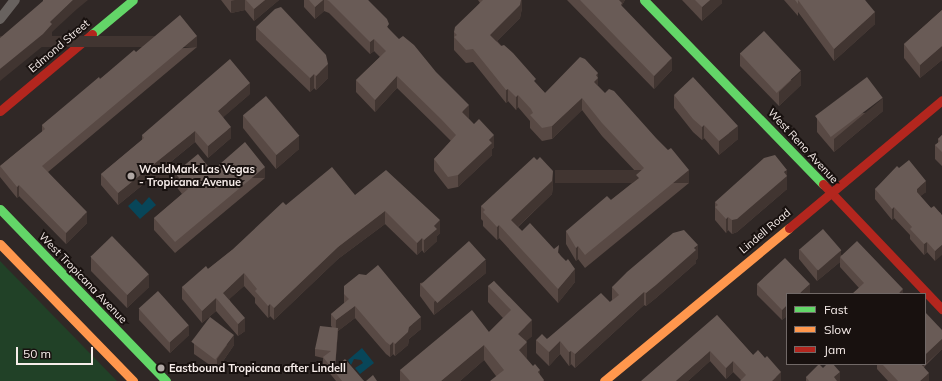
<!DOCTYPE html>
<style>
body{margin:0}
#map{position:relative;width:942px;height:381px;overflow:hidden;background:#302826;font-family:Mulish,sans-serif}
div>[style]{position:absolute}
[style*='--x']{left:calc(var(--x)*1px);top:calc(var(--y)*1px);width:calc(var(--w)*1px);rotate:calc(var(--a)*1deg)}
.green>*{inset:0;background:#214127}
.water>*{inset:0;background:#084659}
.street>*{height:10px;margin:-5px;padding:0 5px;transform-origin:5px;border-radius:5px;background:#68625f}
.fast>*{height:9px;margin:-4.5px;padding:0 4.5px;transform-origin:4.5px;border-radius:4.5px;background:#63d668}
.slow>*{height:9px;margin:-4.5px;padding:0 4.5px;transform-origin:4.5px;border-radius:4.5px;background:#ff974d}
.jam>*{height:9px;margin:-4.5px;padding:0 4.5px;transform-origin:4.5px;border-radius:4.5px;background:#b3261e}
.wall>*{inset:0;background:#584944}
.shaded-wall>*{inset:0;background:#413531;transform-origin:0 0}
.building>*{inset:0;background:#695b56;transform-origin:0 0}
.dots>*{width:11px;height:11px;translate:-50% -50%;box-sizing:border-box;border:2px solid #18110f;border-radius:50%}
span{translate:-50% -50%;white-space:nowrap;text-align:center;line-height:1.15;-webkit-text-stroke:4px #18110f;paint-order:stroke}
.street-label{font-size:11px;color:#f7edea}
.poi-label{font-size:11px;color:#f7edea;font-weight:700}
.left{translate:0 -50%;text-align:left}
.legend{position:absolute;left:786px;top:293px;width:140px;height:72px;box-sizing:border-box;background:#18110f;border:1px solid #716967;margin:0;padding:5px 7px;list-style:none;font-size:12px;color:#f7edea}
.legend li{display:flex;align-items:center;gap:8px;height:20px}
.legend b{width:20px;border:1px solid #716967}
.scale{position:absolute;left:16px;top:347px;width:77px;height:18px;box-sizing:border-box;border:2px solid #f7edea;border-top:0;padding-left:5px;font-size:12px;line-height:14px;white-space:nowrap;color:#f7edea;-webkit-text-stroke:3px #18110f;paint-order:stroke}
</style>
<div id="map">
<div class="green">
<i style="clip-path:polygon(0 261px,117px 381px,0 381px)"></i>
</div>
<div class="water">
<i style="clip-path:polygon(149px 197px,156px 205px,140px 219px,128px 206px,136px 199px,142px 205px)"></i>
<i style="clip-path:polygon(362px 348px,374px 363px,360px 374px,355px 368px,363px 363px,361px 360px,354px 359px,351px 365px,348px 360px)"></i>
</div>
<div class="street">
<i style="--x:0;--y:19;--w:24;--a:-52"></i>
</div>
<div class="fast">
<i style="--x:644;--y:0;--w:257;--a:45.8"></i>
<i style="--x:92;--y:34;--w:53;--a:-39.7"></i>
<i style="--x:0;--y:209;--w:239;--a:46"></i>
</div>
<div class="slow">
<i style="--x:0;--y:244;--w:191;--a:45.8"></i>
<i style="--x:604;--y:381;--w:240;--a:-39.6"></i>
</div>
<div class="jam">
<i style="--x:0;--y:111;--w:120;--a:-39.9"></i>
<i style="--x:823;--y:184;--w:173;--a:46.4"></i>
<i style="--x:789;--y:228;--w:199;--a:-39.9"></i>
</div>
<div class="wall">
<i style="clip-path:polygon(221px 0,279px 0,254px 21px,245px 10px,231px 13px)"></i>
<i style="clip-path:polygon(304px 0,368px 0,389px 29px,469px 117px,468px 118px,494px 147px,492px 149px,492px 155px,458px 187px,448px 189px,434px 171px,434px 159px,451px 141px,441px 131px,397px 88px,375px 112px,356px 92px,356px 80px,380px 57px,374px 51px,370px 54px,329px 13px,324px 11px,315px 19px,304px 7px)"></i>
<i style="clip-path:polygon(478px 0,522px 0,522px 8px,520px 18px,497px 41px,545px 93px,598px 73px,598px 86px,689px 183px,585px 268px,578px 259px,576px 261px,566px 244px,566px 231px,611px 200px,636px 180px,636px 175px,637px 173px,602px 136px,582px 110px,552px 139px,542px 141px,530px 128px,530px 121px,518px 107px,516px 110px,508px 101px,506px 103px,473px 62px,466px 63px,454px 50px,454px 32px,480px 3px)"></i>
<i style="clip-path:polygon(567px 0,625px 0,622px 5px,622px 7px,672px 70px,654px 89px)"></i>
<i style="clip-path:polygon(682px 0,722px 0,722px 3px,702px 21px)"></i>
<i style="clip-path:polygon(784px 0,865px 0,875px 24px,834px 61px,798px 12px,798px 16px)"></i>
<i style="clip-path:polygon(942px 10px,942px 60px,920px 78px,904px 58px,904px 44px)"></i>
<i style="clip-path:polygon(256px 27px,328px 78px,316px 90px,314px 88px,310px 92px,256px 40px)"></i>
<i style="clip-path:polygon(197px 47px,48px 172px,87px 223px,66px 244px,19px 196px,17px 198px,0 177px,0 166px,42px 132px,42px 125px,100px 79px,136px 52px)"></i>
<i style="clip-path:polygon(740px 53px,801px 85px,779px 106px,740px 66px)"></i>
<i style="clip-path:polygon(250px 94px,223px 117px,231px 138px,208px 158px,195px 142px,118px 205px,101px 185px,101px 174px,142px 140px,142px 135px)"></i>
<i style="clip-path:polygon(674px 95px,738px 139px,719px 155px,704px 138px,702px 140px,693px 132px,674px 108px)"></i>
<i style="clip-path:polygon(883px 111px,834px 152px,817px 132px,817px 118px)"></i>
<i style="clip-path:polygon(243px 115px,299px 149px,276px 169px,243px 128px)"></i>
<i style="clip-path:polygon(942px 135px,942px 166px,935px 159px,935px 145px,938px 143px,938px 139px)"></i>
<i style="clip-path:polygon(899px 168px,926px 192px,920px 196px,931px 208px,941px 213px,935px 261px,927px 252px,924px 255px,910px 239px,910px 235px,894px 218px,892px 220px,875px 199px,875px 189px)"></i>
<i style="clip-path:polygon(175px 173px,265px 178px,175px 253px,154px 230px,154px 218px,182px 194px,175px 185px)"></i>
<i style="clip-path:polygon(787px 175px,787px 189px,737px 232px,732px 234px,728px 230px,726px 233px,715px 220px,715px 202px)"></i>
<i style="clip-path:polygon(553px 185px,552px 194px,518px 227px,522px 231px,559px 253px,575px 282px,558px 303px,499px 238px,497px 240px,483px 226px,483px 221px,481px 219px,481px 206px)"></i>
<i style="clip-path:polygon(355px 195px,440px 233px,437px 236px,437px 241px,424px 253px,422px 250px,417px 255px,385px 224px,338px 259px,274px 320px,270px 316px,268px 318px,255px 303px,255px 298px,244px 286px,229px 299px,245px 331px,238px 336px,216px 311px,202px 323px,182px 299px,182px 287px,208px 269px,232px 250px)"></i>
<i style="clip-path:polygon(799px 249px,841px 255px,903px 294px,859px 288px,840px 267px,840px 262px,817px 281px,799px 259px)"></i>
<i style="clip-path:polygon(91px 257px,149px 287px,127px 308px,91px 271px)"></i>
<i style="clip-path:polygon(698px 258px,696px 260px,696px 263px,656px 298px,646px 306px,644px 305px,575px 368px,571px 364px,569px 366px,560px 354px,549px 366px,536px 353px,536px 340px,547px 339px,610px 302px,612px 300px,612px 287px)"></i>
<i style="clip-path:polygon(486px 273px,434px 315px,420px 296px,420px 283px)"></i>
<i style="clip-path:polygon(494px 281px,532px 336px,526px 341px,527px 358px,526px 358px,544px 381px,496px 376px,484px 360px,460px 381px,400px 381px,400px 370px,489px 332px,503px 318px,488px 302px,488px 286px)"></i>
<i style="clip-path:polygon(757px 284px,810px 294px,787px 294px,787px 316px,782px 320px,757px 295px)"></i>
<i style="clip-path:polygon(344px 286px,421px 329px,409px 339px,408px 345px,395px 356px,393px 354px,390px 357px,386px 354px,355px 318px,338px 331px,335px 367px,364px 381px,336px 381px,323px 365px,323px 358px,315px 356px,315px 349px,332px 327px,331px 326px,331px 314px,344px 303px)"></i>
<i style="clip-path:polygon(139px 309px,189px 335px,170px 353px,139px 320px)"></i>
<i style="clip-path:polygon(717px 315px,753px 355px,781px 381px,741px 380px,733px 372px,726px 379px,710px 361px,688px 381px)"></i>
<i style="clip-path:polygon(942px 339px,942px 349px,924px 367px,929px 381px,888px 381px,877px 369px,877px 364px,925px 364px)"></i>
<i style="clip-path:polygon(194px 343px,234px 345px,217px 370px,194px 354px)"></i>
<i style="clip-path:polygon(823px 368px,840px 381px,806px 381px,806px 377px)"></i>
</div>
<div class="shaded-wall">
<i style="clip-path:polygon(73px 0,88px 0,77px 9px,52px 32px,52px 37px,43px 46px,0 81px,0 69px)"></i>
<i style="clip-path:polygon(235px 0,245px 0,245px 10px,231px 13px,231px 1px)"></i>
<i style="clip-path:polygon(265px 0,279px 0,254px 21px,254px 9px)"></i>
<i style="clip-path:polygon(323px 0,324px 0,324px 11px,315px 19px,315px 7px)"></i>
<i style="clip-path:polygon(521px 0,522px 0,522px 8px,520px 18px,490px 48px,490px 35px)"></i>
<i style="clip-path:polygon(618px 0,625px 0,622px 5px,622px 16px)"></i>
<i style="clip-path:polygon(710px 0,722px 0,722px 3px,702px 21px,702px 7px)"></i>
<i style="clip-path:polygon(875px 12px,875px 24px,834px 61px,834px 49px)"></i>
<i style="left:197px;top:36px;width:11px;height:202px;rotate:90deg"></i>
<i style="clip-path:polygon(374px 39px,374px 51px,370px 54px,370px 42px)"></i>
<i style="clip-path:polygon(942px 46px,942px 60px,920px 78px,920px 65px)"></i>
<i style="clip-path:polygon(672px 58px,672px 70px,654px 89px,654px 76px)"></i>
<i style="clip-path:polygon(328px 64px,328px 78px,316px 90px,316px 76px)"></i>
<i style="clip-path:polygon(801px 71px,801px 85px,779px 106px,779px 92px)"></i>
<i style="clip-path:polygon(598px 73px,598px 91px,594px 82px,596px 75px)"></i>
<i style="clip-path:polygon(314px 74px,314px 88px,310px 92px,310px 78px)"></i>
<i style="clip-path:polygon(397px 76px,397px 88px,375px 112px,375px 100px)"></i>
<i style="clip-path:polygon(250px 83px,250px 94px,218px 122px,218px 111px)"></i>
<i style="clip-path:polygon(508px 89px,508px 101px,506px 103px,506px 90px)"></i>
<i style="clip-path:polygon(518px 95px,518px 107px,516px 110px,516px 97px)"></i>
<i style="clip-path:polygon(582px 98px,582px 110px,552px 139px,552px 126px)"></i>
<i style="clip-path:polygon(883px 98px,883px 111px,834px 152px,834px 139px)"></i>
<i style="clip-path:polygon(469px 105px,469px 117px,462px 124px,462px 112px)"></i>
<i style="clip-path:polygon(704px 125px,704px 138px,702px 140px,702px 127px)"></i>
<i style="clip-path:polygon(738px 126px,738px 139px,719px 155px,719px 141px)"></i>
<i style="clip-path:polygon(231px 127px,231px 138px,208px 158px,208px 146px)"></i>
<i style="clip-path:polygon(195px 131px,195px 142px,118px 205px,118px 193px)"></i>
<i style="clip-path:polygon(494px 135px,494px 147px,492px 149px,492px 155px,458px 187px,458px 175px,489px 140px)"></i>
<i style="clip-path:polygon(299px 136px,299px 149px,276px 169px,276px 155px)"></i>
<i style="left:265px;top:167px;width:11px;height:117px;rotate:90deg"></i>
<i style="left:689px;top:170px;width:13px;height:134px;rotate:90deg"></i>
<i style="clip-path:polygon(787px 170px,787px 189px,737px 232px,732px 234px,732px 220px)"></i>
<i style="clip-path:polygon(553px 171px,553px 185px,552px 194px,511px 233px,511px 220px)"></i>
<i style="clip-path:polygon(926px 181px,926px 192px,917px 199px,917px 189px)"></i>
<i style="clip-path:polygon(19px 185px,19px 196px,17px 198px,17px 187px)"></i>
<i style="clip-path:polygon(894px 207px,894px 218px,892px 220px,892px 209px)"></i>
<i style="clip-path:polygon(385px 211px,385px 224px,338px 259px,274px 320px,274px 308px,338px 247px)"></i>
<i style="clip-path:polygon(87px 212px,87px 223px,66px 244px,66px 233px)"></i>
<i style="clip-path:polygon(728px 217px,728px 230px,726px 233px,726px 219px)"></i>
<i style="clip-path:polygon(440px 220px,440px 233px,437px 236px,437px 241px,424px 253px,424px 240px,434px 226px)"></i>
<i style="clip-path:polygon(499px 225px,499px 238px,497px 240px,497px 227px)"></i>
<i style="clip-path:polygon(422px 238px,422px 250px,417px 255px,417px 243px)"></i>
<i style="clip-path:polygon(927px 242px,927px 252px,924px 255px,924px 244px)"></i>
<i style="clip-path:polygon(698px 245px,698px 258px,696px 260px,696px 263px,656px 298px,646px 306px,646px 293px)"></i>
<i style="clip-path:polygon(942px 245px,942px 255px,935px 261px,935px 251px)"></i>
<i style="clip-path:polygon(578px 246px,578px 259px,576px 261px,576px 248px)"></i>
<i style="clip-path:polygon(841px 250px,841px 258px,840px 257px,840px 262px,817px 281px,817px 270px)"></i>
<i style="clip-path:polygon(486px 260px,486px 273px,434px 315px,434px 302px)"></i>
<i style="clip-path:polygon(575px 269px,575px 282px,558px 303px,558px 289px)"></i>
<i style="clip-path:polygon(244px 273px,244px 286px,223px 305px,223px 293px)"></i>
<i style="clip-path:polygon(149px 274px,149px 287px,127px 308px,127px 295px)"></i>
<i style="clip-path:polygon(810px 284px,810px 294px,799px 294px)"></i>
<i style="clip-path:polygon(903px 289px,903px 294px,898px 294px)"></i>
<i style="clip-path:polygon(644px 292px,644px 305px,575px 368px,575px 354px)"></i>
<i style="clip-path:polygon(216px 298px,216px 311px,202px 323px,202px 311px)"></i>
<i style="clip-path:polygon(270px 304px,270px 316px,268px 318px,268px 306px)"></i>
<i style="clip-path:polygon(787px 305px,787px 316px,782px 320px,782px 310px)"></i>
<i style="clip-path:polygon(355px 306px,355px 318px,338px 331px,335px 372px,336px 320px)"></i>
<i style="clip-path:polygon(421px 317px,421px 329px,409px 339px,408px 345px,395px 356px,395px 344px,409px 327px)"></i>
<i style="clip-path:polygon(245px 318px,245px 331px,238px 336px,238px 324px)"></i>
<i style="clip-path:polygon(532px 320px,532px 336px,518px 349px,518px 334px)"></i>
<i style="clip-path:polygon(189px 325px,189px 335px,170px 353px,170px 342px)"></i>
<i style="clip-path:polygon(234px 335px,234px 345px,217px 370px,217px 359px)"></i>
<i style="clip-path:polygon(942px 339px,942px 349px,918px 371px,918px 364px,925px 364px,925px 355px)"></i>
<i style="clip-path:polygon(560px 341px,560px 354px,549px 366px,549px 352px)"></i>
<i style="clip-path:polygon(393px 342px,393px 354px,390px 357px,390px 345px)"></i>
<i style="clip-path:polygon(527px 342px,527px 358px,519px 365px,519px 350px)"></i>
<i style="clip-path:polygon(484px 345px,484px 360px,460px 381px,441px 381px)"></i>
<i style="clip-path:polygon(571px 351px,571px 364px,569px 366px,569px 352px)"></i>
<i style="clip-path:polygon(710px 351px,710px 361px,688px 381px,676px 381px)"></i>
<i style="clip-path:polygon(733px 361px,733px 372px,726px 379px,726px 368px)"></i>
<i style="clip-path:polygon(540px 370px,540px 381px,538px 372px)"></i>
<i style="clip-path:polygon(781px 372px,781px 381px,772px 381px)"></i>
<i style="clip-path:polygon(840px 372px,840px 381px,834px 381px,834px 377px)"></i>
<i style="clip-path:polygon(929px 373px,929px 381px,920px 381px)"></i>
</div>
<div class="building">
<i style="clip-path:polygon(43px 0,73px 0,50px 22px,52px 24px,43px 34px,0 69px,0 38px,43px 1px)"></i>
<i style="clip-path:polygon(246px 0,265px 0,254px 9px)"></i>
<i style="clip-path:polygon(309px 0,323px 0,315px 7px)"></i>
<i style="clip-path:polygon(327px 0,368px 0,387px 19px,389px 24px,387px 27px,399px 39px,403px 36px,414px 45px,436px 72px,469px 105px,462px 112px,474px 124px,479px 119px,494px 135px,489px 140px,492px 143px,458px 175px,448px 177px,434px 159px,456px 135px,441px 119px,397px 76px,375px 100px,356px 80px,386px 51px,374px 39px,370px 42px,329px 1px)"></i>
<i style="clip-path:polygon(483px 0,521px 0,520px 5px,490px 35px,501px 46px,504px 45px,513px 53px,536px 79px,534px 81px,545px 93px,580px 57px,585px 59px,598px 73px,596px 75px,598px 78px,594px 82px,605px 93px,609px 89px,614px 91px,656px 138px,668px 150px,671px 148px,689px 170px,585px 255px,578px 246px,576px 248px,566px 231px,607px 196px,611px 200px,639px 178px,636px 175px,644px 168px,602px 123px,582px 98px,552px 126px,542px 128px,530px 115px,533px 113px,531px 109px,518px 95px,516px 97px,508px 89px,506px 90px,473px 49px,466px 50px,454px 37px,457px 35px,454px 32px,455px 27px)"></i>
<i style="clip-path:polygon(580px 0,619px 0,622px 3px,621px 5px,672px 58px,654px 76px)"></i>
<i style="clip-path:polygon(695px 0,710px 0,702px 7px)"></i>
<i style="clip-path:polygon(795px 0,798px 0,798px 4px)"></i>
<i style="clip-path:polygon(798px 0,865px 0,875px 12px,834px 49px)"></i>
<i style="clip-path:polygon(281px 7px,326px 55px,328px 64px,316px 76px,314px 74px,310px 78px,256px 27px,275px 9px)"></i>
<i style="clip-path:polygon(942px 10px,942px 46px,920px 65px,904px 44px)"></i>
<i style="clip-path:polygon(180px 15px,197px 36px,42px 166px,87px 212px,66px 233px,19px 185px,17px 187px,0 166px,45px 129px,42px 125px,99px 77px,100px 79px,134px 50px,136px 52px)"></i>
<i style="left:764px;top:31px;width:54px;height:33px;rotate:47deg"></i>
<i style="clip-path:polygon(230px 59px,250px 83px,218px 111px,231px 127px,208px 146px,195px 131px,118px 193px,101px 174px,144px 138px,142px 135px)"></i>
<i style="clip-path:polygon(693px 77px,738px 126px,719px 141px,704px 125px,702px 127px,693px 119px,674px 95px)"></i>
<i style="left:867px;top:77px;width:26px;height:65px;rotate:53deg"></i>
<i style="left:266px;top:96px;width:52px;height:30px;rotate:50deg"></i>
<i style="clip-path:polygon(942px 135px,942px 152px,935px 145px,940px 141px,938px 139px)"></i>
<i style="clip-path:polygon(245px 142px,265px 167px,175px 242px,154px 218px,188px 189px,175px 173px,198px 154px,212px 171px)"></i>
<i style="clip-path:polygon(775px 155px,787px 170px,784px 172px,787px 176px,737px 219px,732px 220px,728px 217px,726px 219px,715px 207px,718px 205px,715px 202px,764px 158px)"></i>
<i style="clip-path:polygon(534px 157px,537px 160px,540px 157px,553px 171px,552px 181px,511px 220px,522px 231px,530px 223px,554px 249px,559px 245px,558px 253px,566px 261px,568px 259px,575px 269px,558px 289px,499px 225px,497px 227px,483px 212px,485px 210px,481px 206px)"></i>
<i style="clip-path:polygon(909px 160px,926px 181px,917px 189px,917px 192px,931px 208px,934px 206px,942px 215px,942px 245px,935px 251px,927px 242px,924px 244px,910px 229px,912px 227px,894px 207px,892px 209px,875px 189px,897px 166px,899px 168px)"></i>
<i style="clip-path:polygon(332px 167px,355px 195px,386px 170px,440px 220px,434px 226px,437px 229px,424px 240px,422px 238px,417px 243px,385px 211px,338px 247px,274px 308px,270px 304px,268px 306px,255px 291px,257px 289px,244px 273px,223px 293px,245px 318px,238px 324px,216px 298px,202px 311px,182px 287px,206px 266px,208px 269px,232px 250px,283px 202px,286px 205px)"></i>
<i style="left:823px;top:229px;width:28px;height:31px;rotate:49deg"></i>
<i style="clip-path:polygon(684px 230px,698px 245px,694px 248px,696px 250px,656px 285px,646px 293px,644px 292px,575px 354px,571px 351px,569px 352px,560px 341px,549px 352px,536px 340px,542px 334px,547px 339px,601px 293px,610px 302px,619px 295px,612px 287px,627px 272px,673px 233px)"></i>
<i style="left:112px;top:236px;width:53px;height:30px;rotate:46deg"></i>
<i style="left:469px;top:241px;width:25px;height:65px;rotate:48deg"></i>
<i style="clip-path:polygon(857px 241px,903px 289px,898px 294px,852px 294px,864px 283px,840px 257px)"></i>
<i style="clip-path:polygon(785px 258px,810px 284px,799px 294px,787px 294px,787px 305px,782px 310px,757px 284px)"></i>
<i style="clip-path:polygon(378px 265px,421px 317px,409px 327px,408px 332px,395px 344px,393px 342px,390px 345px,386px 342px,355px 306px,336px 320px,331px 314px,349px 299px,344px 294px,344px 286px,359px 274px,366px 275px)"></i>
<i style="clip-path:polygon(494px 281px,532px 320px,518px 334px,527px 342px,519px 350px,533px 366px,535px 364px,540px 370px,538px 372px,544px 380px,543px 381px,490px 381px,504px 370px,484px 345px,441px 381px,410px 381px,400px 370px,472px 310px,489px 332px,511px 310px,488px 286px)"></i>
<i style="left:158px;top:291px;width:46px;height:26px;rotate:48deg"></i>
<i style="clip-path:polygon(925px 312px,942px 330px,942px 339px,925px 355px)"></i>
<i style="clip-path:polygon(717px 315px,753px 355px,758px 350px,765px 358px,767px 356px,781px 372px,772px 381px,740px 381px,746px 375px,733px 361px,726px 368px,710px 351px,676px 381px,641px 381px)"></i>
<i style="left:210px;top:317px;width:30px;height:31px;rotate:37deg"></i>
<i style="clip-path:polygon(320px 326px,338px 328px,335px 368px,345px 359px,364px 381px,342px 381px,323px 357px,331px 351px,315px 349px)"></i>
<i style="clip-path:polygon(819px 364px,823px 368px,827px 364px,833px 364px,840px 372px,834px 377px,837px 381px,809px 381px,806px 377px)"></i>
<i style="clip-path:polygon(882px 364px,921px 364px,929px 373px,920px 381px,898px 381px)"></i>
<i style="clip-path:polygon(373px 375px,377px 381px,366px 381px)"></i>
</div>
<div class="dots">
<i style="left:131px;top:176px;background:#b1a8a5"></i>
<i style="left:161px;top:368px;background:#b1a8a5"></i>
</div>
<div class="street-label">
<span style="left:59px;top:46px;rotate:-40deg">Edmond Street</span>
<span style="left:803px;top:146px;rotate:47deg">West Reno Avenue</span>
<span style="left:765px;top:231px;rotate:-40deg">Lindell Road</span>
<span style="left:83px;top:278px;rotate:46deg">West Tropicana Avenue</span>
</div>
<div class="poi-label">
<span class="left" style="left:139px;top:176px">WorldMark Las Vegas<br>- Tropicana Avenue</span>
<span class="left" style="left:169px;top:368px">Eastbound Tropicana after Lindell</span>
</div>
<ul class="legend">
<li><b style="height:5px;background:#63d668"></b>Fast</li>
<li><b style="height:5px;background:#ff974d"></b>Slow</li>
<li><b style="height:5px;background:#b3261e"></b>Jam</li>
</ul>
<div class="scale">50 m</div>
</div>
